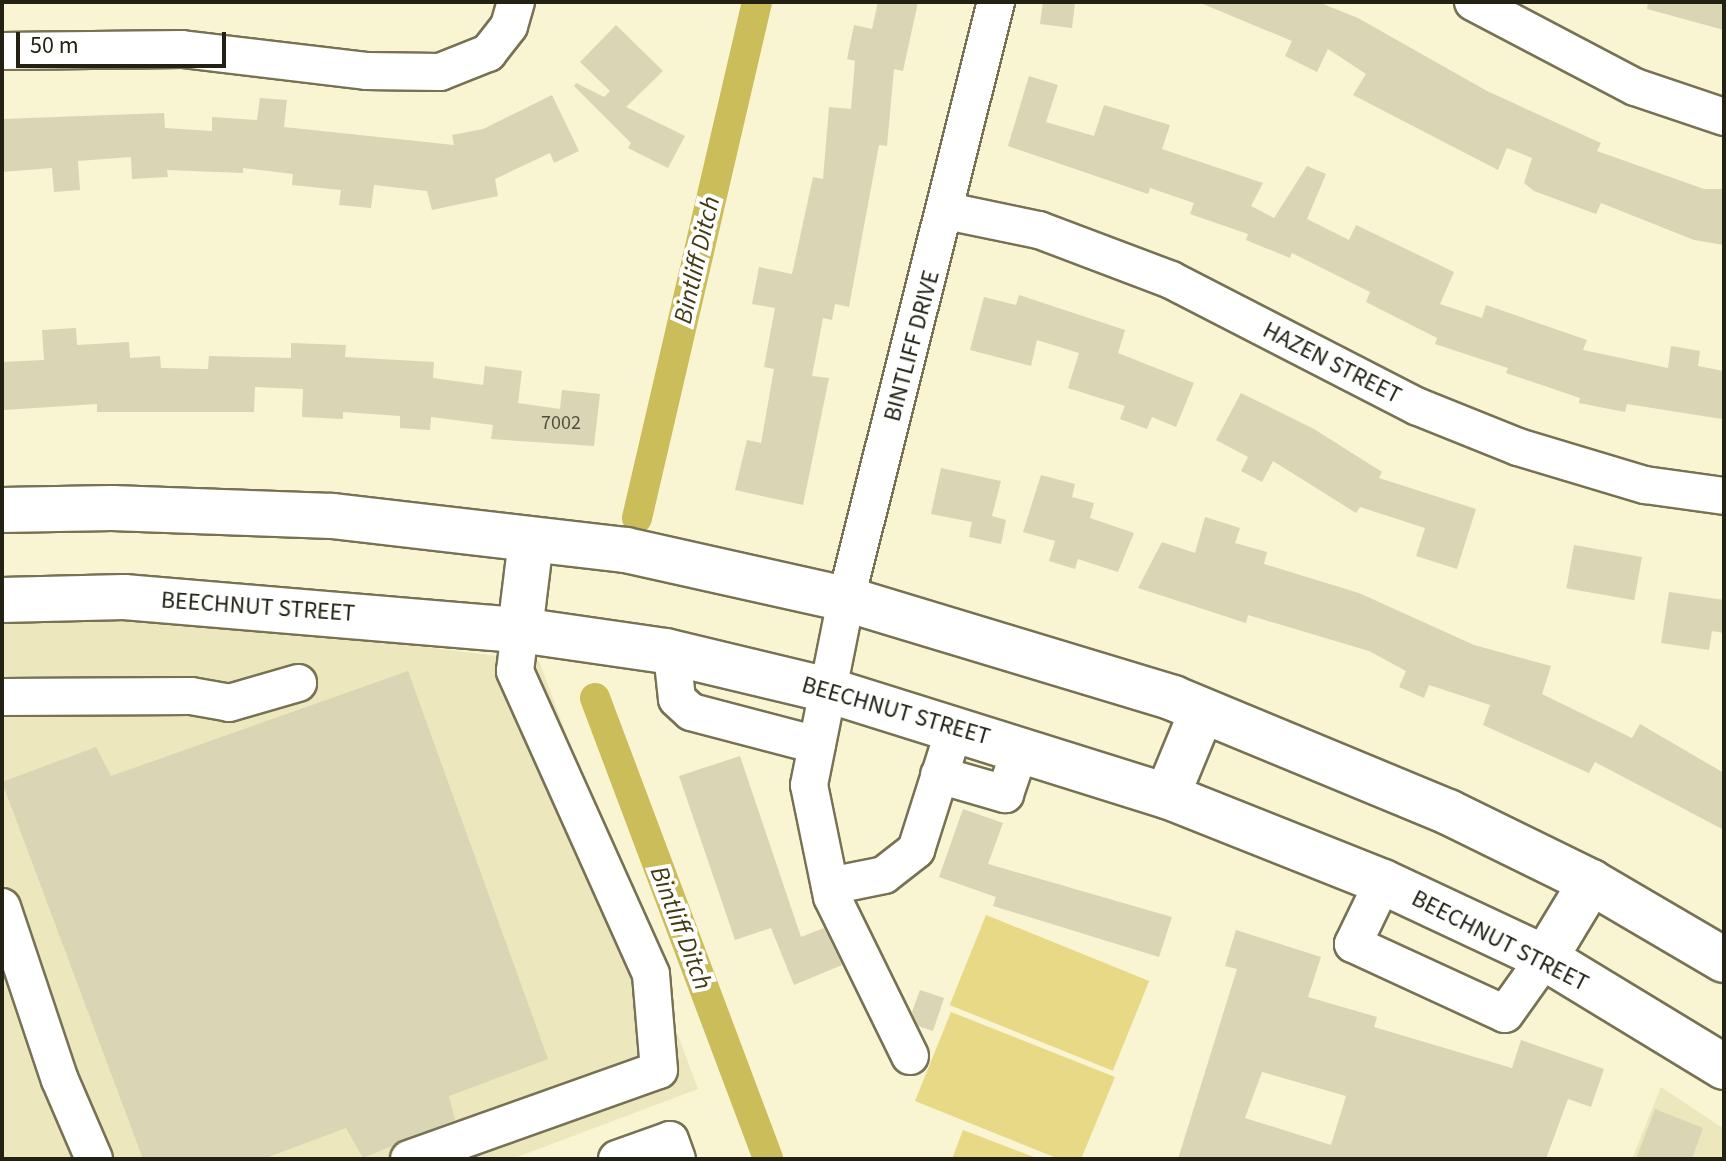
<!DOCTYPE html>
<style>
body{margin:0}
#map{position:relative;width:1726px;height:1161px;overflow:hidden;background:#f9f4d2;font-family:"Source Sans 3",sans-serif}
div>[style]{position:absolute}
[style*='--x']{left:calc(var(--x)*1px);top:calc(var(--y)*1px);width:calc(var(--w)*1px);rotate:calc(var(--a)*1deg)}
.built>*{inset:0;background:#ede7be}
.green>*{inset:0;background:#e7d985;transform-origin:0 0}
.canal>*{height:30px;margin:-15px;padding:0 15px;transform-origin:15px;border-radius:15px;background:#ccbd5b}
.building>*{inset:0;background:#dad5b4;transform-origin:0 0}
.roads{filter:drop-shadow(2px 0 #767253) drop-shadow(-2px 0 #767253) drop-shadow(0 2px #767253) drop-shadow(0 -2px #767253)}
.minor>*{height:36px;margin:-18px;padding:0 18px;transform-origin:18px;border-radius:18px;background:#fff}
.major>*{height:44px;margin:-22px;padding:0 22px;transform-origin:22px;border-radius:22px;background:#fff}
span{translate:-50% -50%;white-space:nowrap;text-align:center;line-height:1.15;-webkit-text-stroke:8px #fff;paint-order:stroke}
.number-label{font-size:20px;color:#504e3c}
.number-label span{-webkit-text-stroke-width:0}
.street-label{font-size:24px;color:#222114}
.water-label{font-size:26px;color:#423c12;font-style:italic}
.frame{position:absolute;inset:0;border:4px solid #222114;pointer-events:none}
.scale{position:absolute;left:16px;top:32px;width:210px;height:36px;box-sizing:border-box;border:4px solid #222114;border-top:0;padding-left:10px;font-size:24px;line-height:28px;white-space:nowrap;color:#222114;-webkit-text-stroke:6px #fff;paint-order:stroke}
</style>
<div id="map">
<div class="built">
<i style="clip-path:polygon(183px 617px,539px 661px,698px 1089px,512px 1159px,2px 1159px,2px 623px)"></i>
<i style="clip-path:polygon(1661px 1087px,1724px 1129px,1724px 1159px,1632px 1159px)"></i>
</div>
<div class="green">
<i style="left:986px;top:915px;width:176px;height:97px;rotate:22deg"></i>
<i style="clip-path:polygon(951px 1012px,1115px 1077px,1081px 1159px,1059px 1159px,915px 1101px)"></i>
<i style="clip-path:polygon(963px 1130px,1039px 1159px,952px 1159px)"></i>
</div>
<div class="canal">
<i style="--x:637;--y:518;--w:530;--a:-76.91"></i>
<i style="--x:595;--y:698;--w:492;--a:69.4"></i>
</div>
<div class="building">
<i style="clip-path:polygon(878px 2px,918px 2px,903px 71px,894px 69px,887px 146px,879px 145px,849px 307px,835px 304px,832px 320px,823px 318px,812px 376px,829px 378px,803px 505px,735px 490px,747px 440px,761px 443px,774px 369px,764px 367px,775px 308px,752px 304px,759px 267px,792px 274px,813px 177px,823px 179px,829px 107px,851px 109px,855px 61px,847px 59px,854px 25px,872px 29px)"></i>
<i style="clip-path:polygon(1043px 2px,1075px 2px,1072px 28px,1040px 24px)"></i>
<i style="clip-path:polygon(1198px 2px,1318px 2px,1358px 18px,1487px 91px,1601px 143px,1597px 151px,1704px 189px,1724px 189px,1724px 245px,1694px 240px,1601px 203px,1596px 214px,1534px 191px,1524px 183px,1532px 158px,1507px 148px,1498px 170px,1353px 95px,1366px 74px,1328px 49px,1317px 72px,1285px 56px,1292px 41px)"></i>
<i style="clip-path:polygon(1648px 2px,1724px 2px,1724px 30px,1647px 9px)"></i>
<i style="clip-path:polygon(616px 25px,663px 71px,626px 107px,685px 136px,668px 168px,628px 148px,631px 143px,574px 86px,576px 83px,604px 97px,610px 91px,580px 62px)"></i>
<i style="clip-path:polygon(1029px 76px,1058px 85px,1046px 122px,1094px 136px,1104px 105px,1170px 125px,1162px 149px,1263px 183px,1251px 206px,1274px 218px,1307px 166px,1326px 174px,1307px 219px,1349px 240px,1356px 225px,1454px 272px,1440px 304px,1482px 318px,1486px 305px,1587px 340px,1583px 350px,1668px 368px,1671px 346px,1700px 351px,1698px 366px,1724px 371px,1722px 419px,1627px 404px,1625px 412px,1579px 403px,1580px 398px,1506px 373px,1508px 368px,1435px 344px,1437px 338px,1366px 302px,1370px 292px,1292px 253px,1290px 258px,1246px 240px,1248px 234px,1190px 214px,1194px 203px,1150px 188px,1148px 194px,1008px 146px)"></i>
<i style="clip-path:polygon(552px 95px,579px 151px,554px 163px,550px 153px,495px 179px,498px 196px,432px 210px,427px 191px,374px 185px,371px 208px,339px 205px,341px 190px,292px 185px,293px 174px,243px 168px,243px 173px,167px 170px,168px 177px,132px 179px,131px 157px,78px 161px,80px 190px,54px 192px,52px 168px,2px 172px,2px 119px,164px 113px,165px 128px,212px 131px,212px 117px,257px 120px,260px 98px,287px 100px,284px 127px,454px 145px,452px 135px,483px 129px)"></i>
<i style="clip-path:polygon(1019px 295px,1125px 330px,1118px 353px,1194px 383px,1176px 427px,1152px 417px,1147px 429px,1120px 419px,1125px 406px,1068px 388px,1079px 353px,1037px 340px,1031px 366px,970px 350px,984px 297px,1016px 305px)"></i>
<i style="clip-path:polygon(76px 328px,77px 345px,129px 342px,130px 358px,160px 356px,161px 368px,208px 369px,209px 356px,291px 358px,291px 343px,346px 345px,345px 357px,434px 362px,433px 378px,483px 385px,485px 366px,522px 371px,518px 403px,560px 409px,562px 390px,600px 394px,594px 446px,491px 439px,493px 425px,431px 417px,430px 430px,400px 428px,400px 416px,343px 412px,343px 419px,302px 417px,303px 389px,255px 387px,254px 412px,97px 412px,97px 404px,4px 410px,2px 362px,44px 360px,42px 330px)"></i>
<i style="clip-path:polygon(1241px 393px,1314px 429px,1382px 472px,1379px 478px,1476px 509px,1457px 569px,1416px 556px,1425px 528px,1360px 507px,1356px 513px,1273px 461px,1262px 482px,1241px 471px,1248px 457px,1216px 440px)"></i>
<i style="clip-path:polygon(941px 468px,1001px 481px,992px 516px,1006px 520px,1001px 544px,969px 537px,972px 522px,931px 514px)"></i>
<i style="clip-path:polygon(1041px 475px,1075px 484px,1072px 497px,1094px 503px,1090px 518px,1134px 533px,1118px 572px,1078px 559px,1075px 569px,1049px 561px,1055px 541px,1023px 532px)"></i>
<i style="clip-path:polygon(1205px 517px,1240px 528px,1235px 543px,1267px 552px,1264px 564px,1359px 593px,1474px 645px,1551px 666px,1542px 694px,1632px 738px,1640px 724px,1724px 773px,1724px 830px,1595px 762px,1589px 773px,1483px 725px,1490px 705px,1429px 685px,1424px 698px,1399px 687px,1406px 671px,1369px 651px,1248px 615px,1246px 623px,1138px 588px,1162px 542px,1195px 553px)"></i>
<i style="left:1574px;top:545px;width:69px;height:44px;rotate:10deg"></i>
<i style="clip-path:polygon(1669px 592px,1724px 600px,1724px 633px,1712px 631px,1709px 650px,1661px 643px)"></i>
<i style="clip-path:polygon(408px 671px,548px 1059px,449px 1096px,455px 1120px,363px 1158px,346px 1128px,263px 1159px,143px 1159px,2px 782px,96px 747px,111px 776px)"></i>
<i style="clip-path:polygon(740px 756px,801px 937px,824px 928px,842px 965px,794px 985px,771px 928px,735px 940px,679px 776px)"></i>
<i style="clip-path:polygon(963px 809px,1003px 823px,988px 864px,1172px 917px,1159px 957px,993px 906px,996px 897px,939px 877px)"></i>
<i style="clip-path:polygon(evenodd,1236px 930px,1321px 957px,1308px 997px,1377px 1017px,1374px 1027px,1512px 1068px,1521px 1040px,1604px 1069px,1591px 1107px,1568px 1099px,1546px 1159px,1178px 1159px,1237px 969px,1225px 966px,1236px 930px,1262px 1072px,1346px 1096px,1331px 1145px,1245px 1118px,1262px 1072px)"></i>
<i style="clip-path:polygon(920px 990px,944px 998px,933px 1031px,918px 1026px,912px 1012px)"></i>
<i style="clip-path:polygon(1655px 1109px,1703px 1128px,1692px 1159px,1636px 1159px)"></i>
</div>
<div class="roads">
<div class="minor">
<i style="--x:1473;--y:2;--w:183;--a:27.7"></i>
<i style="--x:1635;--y:87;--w:94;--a:18.6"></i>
<i style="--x:2;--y:51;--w:180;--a:-0.6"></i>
<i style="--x:182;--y:49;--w:185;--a:6.8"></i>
<i style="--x:366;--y:71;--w:74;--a:0.8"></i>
<i style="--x:440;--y:72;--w:52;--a:-21.6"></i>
<i style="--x:488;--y:53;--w:34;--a:-52"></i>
<i style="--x:509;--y:26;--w:25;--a:-74"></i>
<i style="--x:947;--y:211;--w:94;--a:11.7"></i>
<i style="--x:1039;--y:230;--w:141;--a:20.7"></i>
<i style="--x:1171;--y:280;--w:276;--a:27.2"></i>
<i style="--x:1416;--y:406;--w:110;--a:21.9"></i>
<i style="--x:1518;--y:447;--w:133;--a:16.7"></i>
<i style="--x:1645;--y:485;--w:80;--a:7.9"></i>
<i style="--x:672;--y:653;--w:46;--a:83.8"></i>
<i style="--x:677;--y:699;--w:19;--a:43"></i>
<i style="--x:691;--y:712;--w:130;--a:14.7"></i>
<i style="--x:2;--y:697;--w:189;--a:-0.3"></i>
<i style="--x:191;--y:696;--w:39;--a:10"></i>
<i style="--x:229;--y:703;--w:72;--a:-16.2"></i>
<i style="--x:939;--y:775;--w:69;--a:16.1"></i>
<i style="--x:1005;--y:794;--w:50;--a:-71.2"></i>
<i style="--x:1383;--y:882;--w:69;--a:115.8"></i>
<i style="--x:1353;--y:944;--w:167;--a:24.7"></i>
<i style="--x:1505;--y:1014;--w:69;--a:-54.5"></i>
<i style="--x:830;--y:886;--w:55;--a:-11.5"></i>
<i style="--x:884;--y:875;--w:41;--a:-38"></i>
<i style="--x:916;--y:850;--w:129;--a:-72.4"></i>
<i style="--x:2;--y:907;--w:182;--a:71.5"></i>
<i style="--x:60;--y:1080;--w:86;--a:66.7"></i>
<i style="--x:910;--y:1056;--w:177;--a:-116.1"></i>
<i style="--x:832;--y:897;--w:114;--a:-101.6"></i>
<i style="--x:809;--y:785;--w:190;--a:-78.7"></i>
<i style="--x:846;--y:599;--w:616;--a:-75.9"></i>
<i style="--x:409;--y:1159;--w:265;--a:-19.6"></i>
<i style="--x:659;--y:1070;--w:96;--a:-94.8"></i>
<i style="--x:651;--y:974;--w:332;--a:-114.2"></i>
<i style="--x:515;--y:671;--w:41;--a:-83"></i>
<i style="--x:617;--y:1159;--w:56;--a:-19.7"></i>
<i style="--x:670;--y:1140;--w:20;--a:70"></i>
</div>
<div class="major">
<i style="--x:2;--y:510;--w:110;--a:-1"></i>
<i style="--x:112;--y:508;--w:220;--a:2.1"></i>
<i style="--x:332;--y:516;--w:296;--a:6.6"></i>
<i style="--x:626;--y:550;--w:225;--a:12.6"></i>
<i style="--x:846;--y:599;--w:342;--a:16.8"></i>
<i style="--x:1173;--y:698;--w:298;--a:22.5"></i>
<i style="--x:1448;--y:812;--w:159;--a:26.1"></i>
<i style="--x:1591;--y:882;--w:154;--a:30.4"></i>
<i style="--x:2;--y:600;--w:122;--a:-1.4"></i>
<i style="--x:124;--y:597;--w:397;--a:4.8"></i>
<i style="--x:520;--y:630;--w:147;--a:8.2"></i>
<i style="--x:665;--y:651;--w:168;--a:13.5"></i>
<i style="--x:828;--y:690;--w:355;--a:17.4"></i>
<i style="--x:1167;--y:796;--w:232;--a:21.7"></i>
<i style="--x:1383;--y:882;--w:179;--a:25.1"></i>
<i style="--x:1545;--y:958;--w:210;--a:31.3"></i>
<i style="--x:520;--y:630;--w:91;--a:-83"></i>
<i style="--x:1167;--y:796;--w:92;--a:-67.6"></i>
<i style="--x:1545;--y:958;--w:89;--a:-58.8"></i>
</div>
</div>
<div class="number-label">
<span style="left:561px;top:423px">7002</span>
</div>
<div class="street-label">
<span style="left:912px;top:346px;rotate:-75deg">BINTLIFF DRIVE</span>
<span style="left:1332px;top:363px;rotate:27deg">HAZEN STREET</span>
<span style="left:258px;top:607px;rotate:4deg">BEECHNUT STREET</span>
<span style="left:896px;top:711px;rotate:16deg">BEECHNUT STREET</span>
<span style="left:1500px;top:941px;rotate:27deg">BEECHNUT STREET</span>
</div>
<div class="water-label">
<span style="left:697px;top:260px;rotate:-77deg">Bintliff Ditch</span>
<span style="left:681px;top:928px;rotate:69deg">Bintliff Ditch</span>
</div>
<div class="frame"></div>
<div class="scale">50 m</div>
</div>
